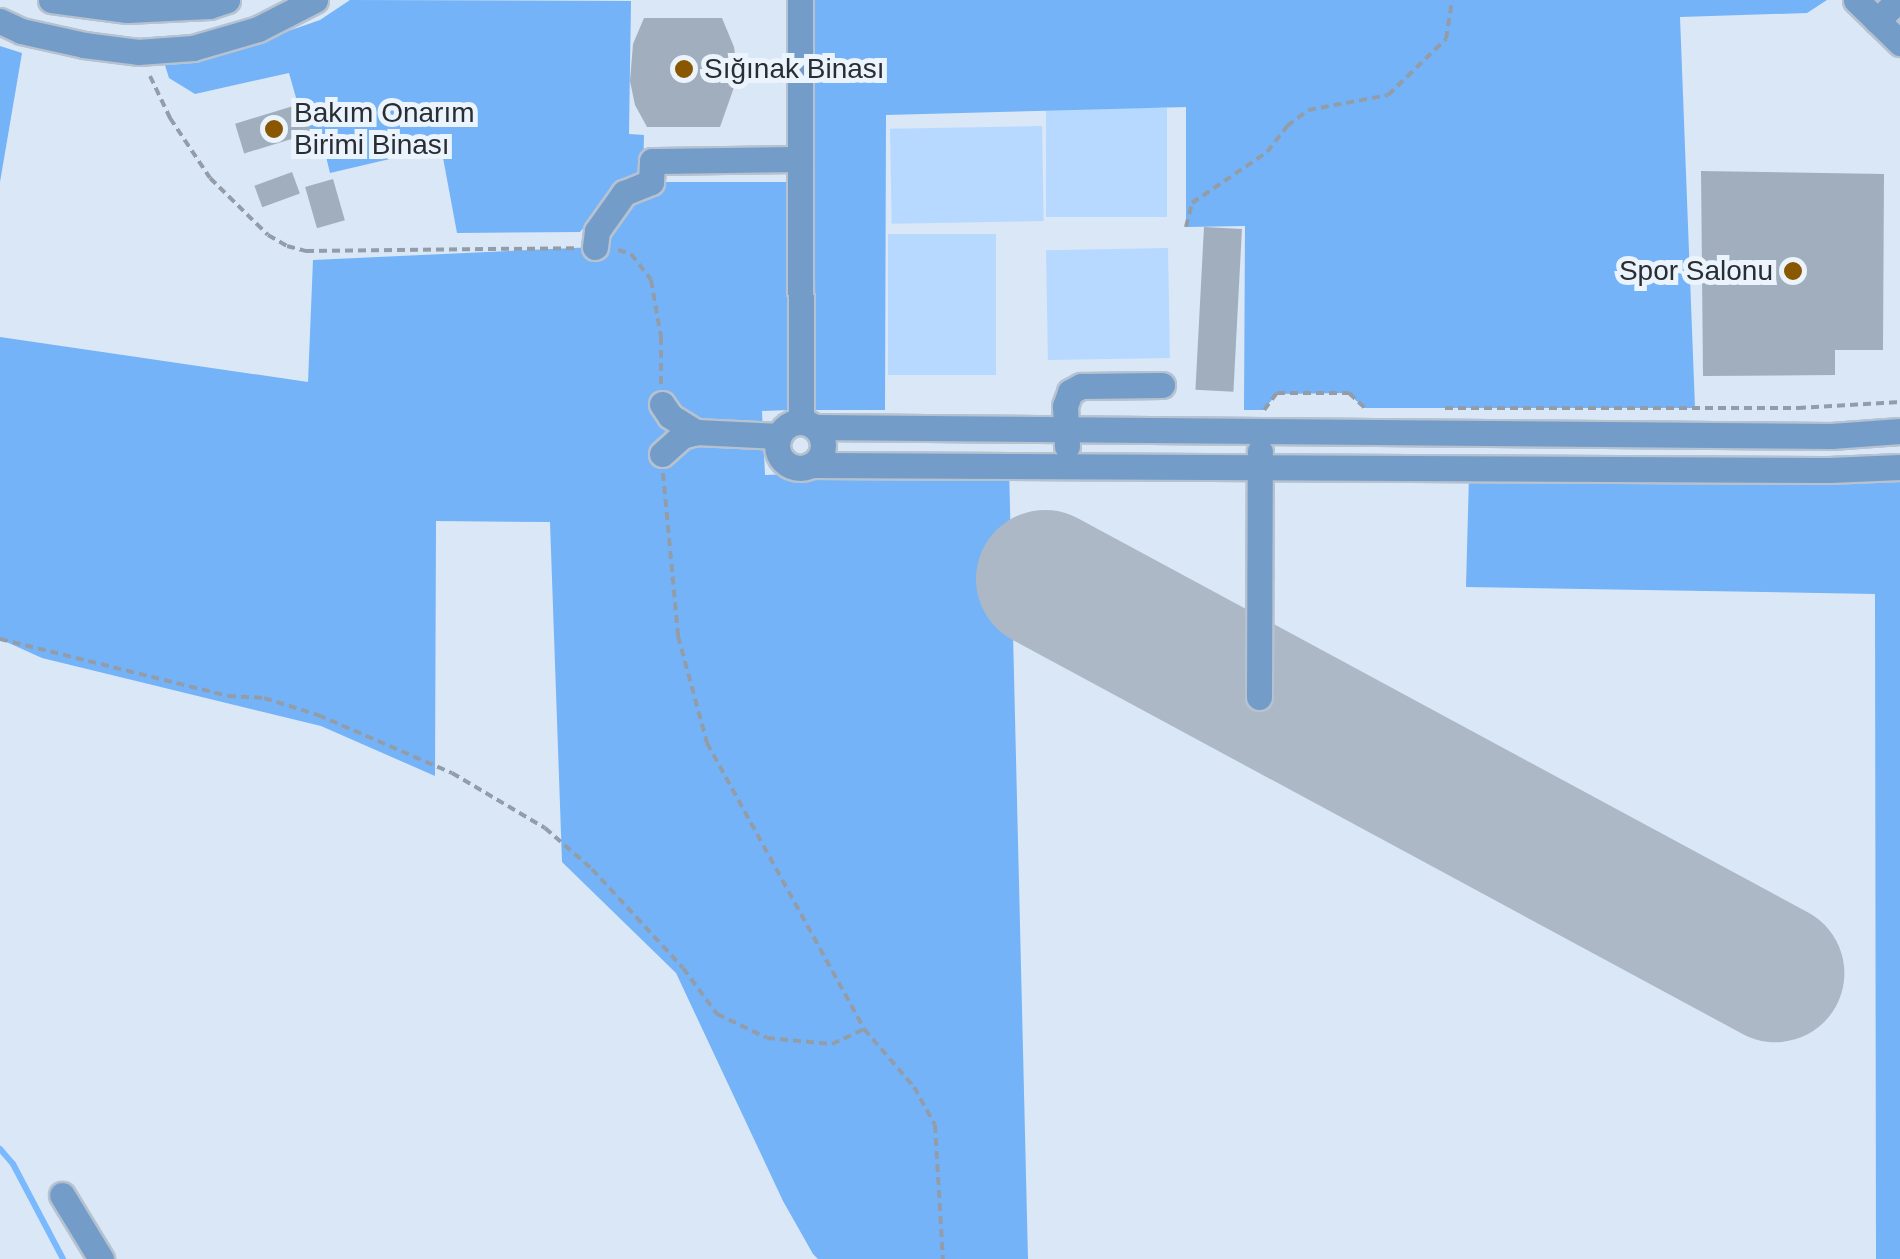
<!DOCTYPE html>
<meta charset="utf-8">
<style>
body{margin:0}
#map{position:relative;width:1900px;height:1259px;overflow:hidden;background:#d9e7f7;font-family:Arial,sans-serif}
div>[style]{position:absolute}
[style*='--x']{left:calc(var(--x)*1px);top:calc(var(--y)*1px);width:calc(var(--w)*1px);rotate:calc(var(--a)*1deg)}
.green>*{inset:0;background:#b7d9ff;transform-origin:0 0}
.forest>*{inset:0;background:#74b3f7}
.stream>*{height:6px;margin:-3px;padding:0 3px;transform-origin:3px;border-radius:3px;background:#7ab9fd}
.runway>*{height:138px;margin:-69px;padding:0 69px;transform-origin:69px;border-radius:69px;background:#acb8c5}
.building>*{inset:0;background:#a1aebe;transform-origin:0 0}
.path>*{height:4px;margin-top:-2px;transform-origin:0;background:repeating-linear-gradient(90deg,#929da9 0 8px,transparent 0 13px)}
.roads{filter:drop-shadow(2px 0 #b6c2d0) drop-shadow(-2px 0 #b6c2d0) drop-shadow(0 2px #b6c2d0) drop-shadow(0 -2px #b6c2d0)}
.minor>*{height:25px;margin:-12.5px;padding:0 12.5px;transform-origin:12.5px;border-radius:12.5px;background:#739cc9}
.minor>.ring{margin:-12.5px;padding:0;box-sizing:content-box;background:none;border:25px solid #739cc9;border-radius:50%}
.dots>*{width:28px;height:28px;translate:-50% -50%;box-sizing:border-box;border:5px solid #ebf4fd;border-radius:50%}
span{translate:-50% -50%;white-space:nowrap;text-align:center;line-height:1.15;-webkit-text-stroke:10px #ebf4fd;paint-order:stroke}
.poi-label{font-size:28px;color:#292e34}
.left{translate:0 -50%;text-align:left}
.right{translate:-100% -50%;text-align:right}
</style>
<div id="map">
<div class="green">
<i style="left:1167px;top:108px;width:109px;height:121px;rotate:90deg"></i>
<i style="left:1042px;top:126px;width:95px;height:152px;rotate:89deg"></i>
<i style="left:888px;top:234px;width:108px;height:141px"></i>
<i style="left:1168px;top:248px;width:110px;height:122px;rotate:89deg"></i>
</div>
<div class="forest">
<i style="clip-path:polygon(350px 0,631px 1px,629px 134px,644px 135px,643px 178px,624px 178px,580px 232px,457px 233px,441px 147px,330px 173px,324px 148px,311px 151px,289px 73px,195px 94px,169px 78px,163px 59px,254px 43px,320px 20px)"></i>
<i style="clip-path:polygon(813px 0,1827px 0,1807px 13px,1680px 17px,1695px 408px,1364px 408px,1348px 393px,1277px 394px,1263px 410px,1244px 410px,1245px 226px,1186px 227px,1186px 107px,886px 115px,885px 410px,816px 410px)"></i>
<i style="clip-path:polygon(0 46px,22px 53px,0 182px)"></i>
<i style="clip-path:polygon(651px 182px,792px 182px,790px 410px,762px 411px,765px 475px,1009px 466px,1028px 1259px,818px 1259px,813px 1254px,783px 1201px,676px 973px,562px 862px,550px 522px,436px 521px,435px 776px,321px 726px,42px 658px,0 639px,0 337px,308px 382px,313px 260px,595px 247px,602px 230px)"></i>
<i style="clip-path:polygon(1469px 475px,1900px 480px,1900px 1259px,1876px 1259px,1875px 594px,1466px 587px)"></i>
</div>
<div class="stream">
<i style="--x:0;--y:1149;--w:20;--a:49"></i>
<i style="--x:13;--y:1164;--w:107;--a:62.2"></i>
</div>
<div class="runway">
<i style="--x:1045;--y:579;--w:830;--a:28.36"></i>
</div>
<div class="building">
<i style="clip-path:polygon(644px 18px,722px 18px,734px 47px,738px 76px,720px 127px,647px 127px,635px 105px,630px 81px,633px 44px)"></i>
<i style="left:303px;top:103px;width:31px;height:71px;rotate:73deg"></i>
<i style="clip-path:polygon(1701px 171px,1884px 174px,1883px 350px,1835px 350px,1835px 375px,1703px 376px)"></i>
<i style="left:292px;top:172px;width:23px;height:40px;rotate:70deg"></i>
<i style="left:333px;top:179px;width:43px;height:29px;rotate:74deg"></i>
<i style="left:1204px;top:227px;width:38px;height:163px;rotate:3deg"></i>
</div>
<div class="path">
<i style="--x:150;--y:76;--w:47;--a:64.5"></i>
<i style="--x:170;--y:118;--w:72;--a:56.3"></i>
<i style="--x:210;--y:178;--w:81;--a:44.5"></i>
<i style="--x:268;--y:235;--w:22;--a:30"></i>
<i style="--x:287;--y:246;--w:20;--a:15"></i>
<i style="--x:306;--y:251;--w:268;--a:-0.6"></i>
<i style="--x:1186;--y:227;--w:25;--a:-76"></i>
<i style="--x:1192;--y:203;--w:91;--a:-34.2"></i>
<i style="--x:1267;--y:152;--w:33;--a:-52"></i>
<i style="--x:1287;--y:126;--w:26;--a:-37"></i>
<i style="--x:1308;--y:110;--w:81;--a:-10.6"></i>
<i style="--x:1388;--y:95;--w:81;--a:-44"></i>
<i style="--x:1446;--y:39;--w:39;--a:-81"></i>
<i style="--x:618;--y:250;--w:14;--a:17"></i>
<i style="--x:631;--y:254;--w:33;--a:52"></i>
<i style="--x:651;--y:280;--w:58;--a:80"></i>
<i style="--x:661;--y:337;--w:47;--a:90"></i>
<i style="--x:1445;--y:408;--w:353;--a:0"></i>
<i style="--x:1798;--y:408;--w:102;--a:-3.4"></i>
<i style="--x:1264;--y:410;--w:21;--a:-53"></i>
<i style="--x:1277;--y:393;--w:72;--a:0"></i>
<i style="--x:1349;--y:393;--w:22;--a:43"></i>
<i style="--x:663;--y:473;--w:164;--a:84.7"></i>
<i style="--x:678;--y:636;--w:111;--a:74.8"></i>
<i style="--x:707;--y:743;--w:326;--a:61.2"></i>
<i style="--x:864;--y:1029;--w:77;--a:49.2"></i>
<i style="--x:914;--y:1087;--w:43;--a:61.1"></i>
<i style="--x:935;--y:1125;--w:134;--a:86.6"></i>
<i style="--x:0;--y:639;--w:235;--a:14"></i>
<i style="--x:228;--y:696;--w:36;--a:3"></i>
<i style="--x:264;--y:698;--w:57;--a:17.5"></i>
<i style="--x:318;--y:715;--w:146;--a:23.4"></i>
<i style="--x:452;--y:773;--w:108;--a:30.6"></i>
<i style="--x:545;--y:828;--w:62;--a:41.1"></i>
<i style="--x:592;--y:869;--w:134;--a:47.4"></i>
<i style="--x:683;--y:968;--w:57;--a:53.5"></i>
<i style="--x:717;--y:1014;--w:55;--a:25.6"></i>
<i style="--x:767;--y:1038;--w:65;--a:5.3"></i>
<i style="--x:832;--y:1044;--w:35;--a:-25"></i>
</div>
<div class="roads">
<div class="minor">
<i style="--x:51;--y:0;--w:77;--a:7.5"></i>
<i style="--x:127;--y:10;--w:82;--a:-2.8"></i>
<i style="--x:209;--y:6;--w:19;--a:-18"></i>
<i style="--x:800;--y:0;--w:422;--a:89.9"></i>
<i style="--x:1856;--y:0;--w:62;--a:44.3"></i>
<i style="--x:0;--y:21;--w:23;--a:25"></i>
<i style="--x:21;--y:31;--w:65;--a:12.5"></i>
<i style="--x:84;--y:45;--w:54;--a:7.4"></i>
<i style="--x:138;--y:52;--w:55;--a:-4.2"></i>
<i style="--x:193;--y:48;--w:68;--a:-16.3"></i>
<i style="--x:258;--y:29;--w:64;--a:-27"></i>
<i style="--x:1877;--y:21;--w:30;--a:-45"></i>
<i style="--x:595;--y:247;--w:16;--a:-83"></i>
<i style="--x:597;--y:231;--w:47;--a:-54.6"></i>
<i style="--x:624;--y:193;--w:29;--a:-22"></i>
<i style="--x:651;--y:182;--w:21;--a:-87"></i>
<i style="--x:652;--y:161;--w:148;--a:-0.8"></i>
<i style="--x:662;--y:404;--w:14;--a:56"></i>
<i style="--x:670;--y:416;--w:31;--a:32"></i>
<i class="ring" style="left:777px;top:422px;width:21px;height:21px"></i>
<i style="--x:815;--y:427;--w:1016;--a:0.51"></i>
<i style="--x:1831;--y:436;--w:69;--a:-4.1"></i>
<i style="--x:1067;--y:446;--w:40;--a:-92.9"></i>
<i style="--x:1065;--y:406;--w:15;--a:-70"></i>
<i style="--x:1070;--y:392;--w:13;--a:-29"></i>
<i style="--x:1081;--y:386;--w:81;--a:-0.7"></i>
<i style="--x:662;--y:454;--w:27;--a:-42"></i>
<i style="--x:682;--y:436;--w:15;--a:-16"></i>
<i style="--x:696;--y:432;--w:83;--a:2.8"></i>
<i style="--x:811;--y:465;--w:1018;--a:0.28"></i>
<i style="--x:1829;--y:470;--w:71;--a:-2.4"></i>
<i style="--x:1259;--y:697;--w:246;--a:-89.8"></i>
<i style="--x:62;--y:1195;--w:75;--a:58.6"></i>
</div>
</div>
<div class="dots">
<i style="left:684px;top:69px;background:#895700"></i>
<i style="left:274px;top:129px;background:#895700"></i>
<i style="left:1793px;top:271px;background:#895700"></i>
</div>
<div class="poi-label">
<span class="left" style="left:704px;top:69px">Sığınak Binası</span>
<span class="left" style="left:294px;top:129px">Bakım Onarım<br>Birimi Binası</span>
<span class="right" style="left:1773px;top:271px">Spor Salonu</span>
</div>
</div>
